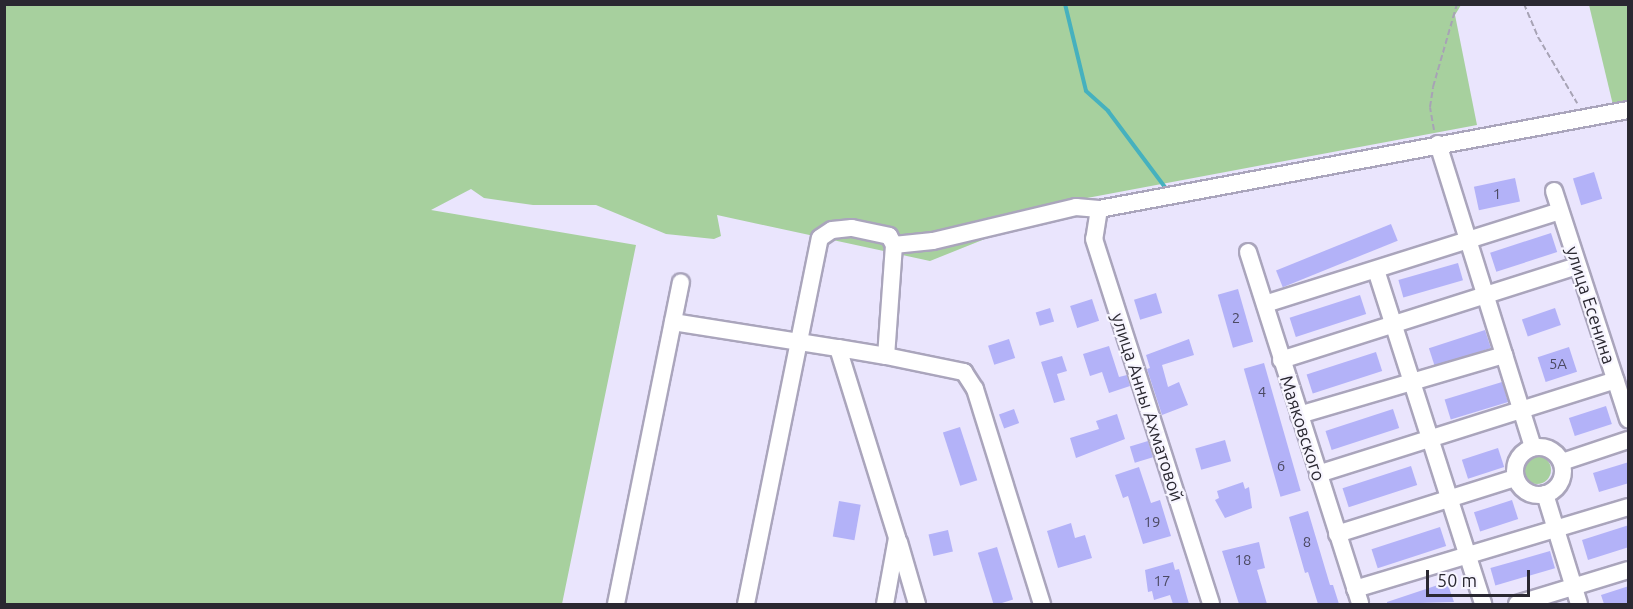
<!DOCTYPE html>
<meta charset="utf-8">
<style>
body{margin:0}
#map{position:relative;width:1633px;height:609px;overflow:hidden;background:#eae5fd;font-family:Ubuntu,sans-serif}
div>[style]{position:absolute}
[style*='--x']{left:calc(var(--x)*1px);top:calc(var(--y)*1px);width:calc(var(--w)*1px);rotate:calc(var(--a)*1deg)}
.green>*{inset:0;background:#a7d09e}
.round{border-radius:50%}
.stream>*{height:4px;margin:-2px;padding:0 2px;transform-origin:2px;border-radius:2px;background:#46b1be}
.building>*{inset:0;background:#b3b2f8;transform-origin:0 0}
.path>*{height:2px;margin-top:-1px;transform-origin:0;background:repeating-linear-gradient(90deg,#a7a3b5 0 6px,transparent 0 9px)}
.roads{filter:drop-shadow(2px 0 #aaa5bc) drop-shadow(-2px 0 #aaa5bc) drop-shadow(0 2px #aaa5bc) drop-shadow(0 -2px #aaa5bc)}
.minor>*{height:16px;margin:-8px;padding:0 8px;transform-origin:8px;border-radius:8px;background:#fff}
.minor>.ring{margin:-8px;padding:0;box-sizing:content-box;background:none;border:16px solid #fff;border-radius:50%}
span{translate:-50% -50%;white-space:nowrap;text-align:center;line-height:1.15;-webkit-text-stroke:4.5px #f7f5ff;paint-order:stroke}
.number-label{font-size:15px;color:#4c4a63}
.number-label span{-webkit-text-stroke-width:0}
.street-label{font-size:18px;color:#2a2831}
.frame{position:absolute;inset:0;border:6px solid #2a2831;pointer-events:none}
.scale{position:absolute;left:1426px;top:570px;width:104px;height:27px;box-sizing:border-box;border:3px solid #2a2831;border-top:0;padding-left:8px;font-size:18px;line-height:21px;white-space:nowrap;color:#2a2831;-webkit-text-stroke:4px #f7f5ff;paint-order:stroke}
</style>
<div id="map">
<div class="green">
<i style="clip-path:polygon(4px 5px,1461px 5px,1455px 15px,1477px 125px,1087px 198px,930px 261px,717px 215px,721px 236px,714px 239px,666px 234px,596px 205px,533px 205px,484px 198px,471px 189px,431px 210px,636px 245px,562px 604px,5px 604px)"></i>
<i style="clip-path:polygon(1589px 5px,1628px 5px,1628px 102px,1613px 105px)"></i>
<i class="round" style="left:1523px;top:456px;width:28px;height:28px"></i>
</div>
<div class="stream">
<i style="--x:1065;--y:4;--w:89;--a:76.4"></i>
<i style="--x:1086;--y:91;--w:30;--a:42"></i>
<i style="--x:1108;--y:111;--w:99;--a:53.2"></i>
</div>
<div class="building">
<i style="left:1594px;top:172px;width:28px;height:22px;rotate:73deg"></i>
<i style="left:1515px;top:178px;width:24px;height:42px;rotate:78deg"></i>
<i style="left:1391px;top:224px;width:18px;height:124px;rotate:68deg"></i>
<i style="left:1551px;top:233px;width:20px;height:64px;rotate:72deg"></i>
<i style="left:1458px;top:263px;width:18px;height:62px;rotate:74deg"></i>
<i style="left:1238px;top:289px;width:55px;height:21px;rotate:74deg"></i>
<i style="left:1156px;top:293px;width:21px;height:23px;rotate:73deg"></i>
<i style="left:1360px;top:295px;width:20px;height:74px;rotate:72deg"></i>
<i style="left:1092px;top:299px;width:23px;height:23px;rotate:72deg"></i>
<i style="left:1050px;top:308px;width:14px;height:15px;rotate:73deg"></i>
<i style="left:1555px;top:308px;width:18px;height:35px;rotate:71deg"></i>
<i style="left:1485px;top:330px;width:19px;height:59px;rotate:72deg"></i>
<i style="left:1009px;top:339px;width:20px;height:22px;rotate:72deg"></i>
<i style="clip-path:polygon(1189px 339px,1194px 355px,1162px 365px,1168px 387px,1179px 382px,1188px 405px,1162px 415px,1147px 369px,1150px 368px,1146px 355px)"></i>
<i style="clip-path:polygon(1109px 346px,1119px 377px,1127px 375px,1130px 386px,1109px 393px,1102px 372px,1090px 376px,1083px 354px)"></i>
<i style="left:1569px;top:347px;width:26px;height:33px;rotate:72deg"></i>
<i style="left:1376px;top:352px;width:20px;height:73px;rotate:72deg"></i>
<i style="clip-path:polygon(1062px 356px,1067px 371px,1057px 374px,1065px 400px,1054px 403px,1041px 362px)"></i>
<i style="left:1264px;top:363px;width:133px;height:21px;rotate:74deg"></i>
<i style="left:1502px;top:382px;width:21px;height:60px;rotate:73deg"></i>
<i style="left:1606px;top:406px;width:19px;height:39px;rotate:72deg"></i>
<i style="left:1014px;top:409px;width:15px;height:16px;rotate:70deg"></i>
<i style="left:1393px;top:409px;width:20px;height:71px;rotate:72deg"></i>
<i style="clip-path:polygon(1117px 414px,1125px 439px,1076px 458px,1070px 438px,1099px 429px,1096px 421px)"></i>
<i style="left:960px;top:427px;width:56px;height:18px;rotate:72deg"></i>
<i style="left:1225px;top:440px;width:22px;height:31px;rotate:74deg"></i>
<i style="left:1148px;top:441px;width:17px;height:19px;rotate:73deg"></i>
<i style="left:1498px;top:448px;width:20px;height:38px;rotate:72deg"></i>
<i style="clip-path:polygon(1629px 462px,1629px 483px,1599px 492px,1593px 473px)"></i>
<i style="left:1411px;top:466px;width:20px;height:72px;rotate:72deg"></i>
<i style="clip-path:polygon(1139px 467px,1151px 503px,1160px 500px,1171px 536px,1143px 544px,1128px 496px,1123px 498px,1115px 475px)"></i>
<i style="clip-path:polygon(1243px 482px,1245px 489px,1249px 487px,1252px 508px,1225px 518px,1215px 500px,1219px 498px,1217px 491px)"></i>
<i style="left:1512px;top:500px;width:20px;height:40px;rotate:72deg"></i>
<i style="left:839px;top:501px;width:22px;height:36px;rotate:10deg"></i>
<i style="clip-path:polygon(1308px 511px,1330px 585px,1333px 585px,1339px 604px,1318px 604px,1308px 572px,1305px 573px,1289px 517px)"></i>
<i style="clip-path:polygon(1071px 523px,1075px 538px,1085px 535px,1092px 558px,1058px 568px,1047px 531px)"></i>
<i style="clip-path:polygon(1629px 525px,1629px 547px,1588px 560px,1582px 540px)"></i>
<i style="left:1440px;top:527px;width:20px;height:72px;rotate:72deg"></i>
<i style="left:948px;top:530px;width:22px;height:20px;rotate:77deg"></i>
<i style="clip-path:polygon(1259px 542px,1265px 568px,1257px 570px,1267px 604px,1239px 604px,1222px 551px)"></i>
<i style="left:997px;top:547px;width:55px;height:20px;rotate:73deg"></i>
<i style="left:1550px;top:551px;width:18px;height:62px;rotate:74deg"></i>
<i style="clip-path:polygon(1173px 562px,1175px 570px,1179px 569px,1189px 604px,1173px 604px,1170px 595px,1154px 600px,1152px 591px,1148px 592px,1145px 570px)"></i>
<i style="clip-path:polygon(1447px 582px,1454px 602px,1387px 604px,1387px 602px)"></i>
<i style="clip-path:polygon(1629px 586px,1629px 604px,1604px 604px,1601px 595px)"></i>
</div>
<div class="path">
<i style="--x:1524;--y:4;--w:36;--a:67"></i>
<i style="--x:1538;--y:37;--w:77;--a:59.4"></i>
<i style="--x:1434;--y:130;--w:23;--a:-100"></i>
<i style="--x:1430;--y:107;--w:20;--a:-81"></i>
<i style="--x:1433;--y:87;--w:86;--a:-73.9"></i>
</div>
<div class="roads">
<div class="minor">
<i style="--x:1438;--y:144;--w:318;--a:72.6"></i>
<i style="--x:1554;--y:191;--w:240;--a:72"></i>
<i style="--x:1099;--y:209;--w:30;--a:99"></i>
<i style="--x:1094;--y:239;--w:383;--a:72.2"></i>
<i style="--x:894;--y:245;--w:39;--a:-6"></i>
<i style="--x:933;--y:241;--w:147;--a:-13.4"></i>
<i style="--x:1076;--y:207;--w:23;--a:5"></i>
<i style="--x:1099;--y:209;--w:538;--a:-10.6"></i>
<i style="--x:1248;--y:252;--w:369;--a:72.3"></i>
<i style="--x:1376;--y:270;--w:351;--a:72.2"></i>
<i style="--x:1265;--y:304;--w:309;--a:-17.5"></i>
<i style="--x:673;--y:322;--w:167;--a:9"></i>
<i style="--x:838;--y:348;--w:199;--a:72.7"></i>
<i style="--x:897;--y:538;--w:67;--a:100.3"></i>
<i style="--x:886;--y:356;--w:80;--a:11.6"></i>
<i style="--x:964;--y:372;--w:20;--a:57"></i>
<i style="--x:975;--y:389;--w:225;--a:72.7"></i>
<i style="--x:1281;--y:360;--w:311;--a:-17.6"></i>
<i style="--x:1299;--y:415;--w:214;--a:-16.3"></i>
<i class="ring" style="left:1515px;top:447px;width:32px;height:32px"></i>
<i style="--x:1562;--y:462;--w:70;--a:-18.4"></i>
<i style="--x:1318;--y:474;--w:312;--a:-17.5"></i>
<i style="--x:1545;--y:494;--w:115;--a:72.8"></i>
<i style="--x:1337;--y:534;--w:187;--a:-17.5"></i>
<i style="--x:899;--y:542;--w:65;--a:73.8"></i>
<i style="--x:1355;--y:589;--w:285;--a:-16.7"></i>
<i style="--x:616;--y:604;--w:328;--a:-78.6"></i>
<i style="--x:746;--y:604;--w:373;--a:-78.6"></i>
<i style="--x:820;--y:238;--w:14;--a:-34"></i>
<i style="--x:832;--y:230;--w:20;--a:-6"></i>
<i style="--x:852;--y:228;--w:38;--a:12"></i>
<i style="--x:889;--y:236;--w:10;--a:61"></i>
<i style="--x:894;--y:245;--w:111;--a:94.1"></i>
<i style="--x:886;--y:356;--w:49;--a:-170.5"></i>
<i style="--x:1517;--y:604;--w:116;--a:-17"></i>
</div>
</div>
<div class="number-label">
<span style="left:1497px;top:194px">1</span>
<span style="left:1236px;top:318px">2</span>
<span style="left:1558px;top:364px">5А</span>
<span style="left:1262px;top:392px">4</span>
<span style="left:1281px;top:466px">6</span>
<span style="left:1152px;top:522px">19</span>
<span style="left:1307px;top:542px">8</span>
<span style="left:1243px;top:560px">18</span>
<span style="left:1162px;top:581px">17</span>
</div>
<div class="street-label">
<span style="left:1591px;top:305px;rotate:72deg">улица Есенина</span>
<span style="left:1148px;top:407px;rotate:72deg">улица Анны Ахматовой</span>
<span style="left:1303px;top:428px;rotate:72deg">Маяковского</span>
</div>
<div class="frame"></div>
<div class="scale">50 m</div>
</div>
